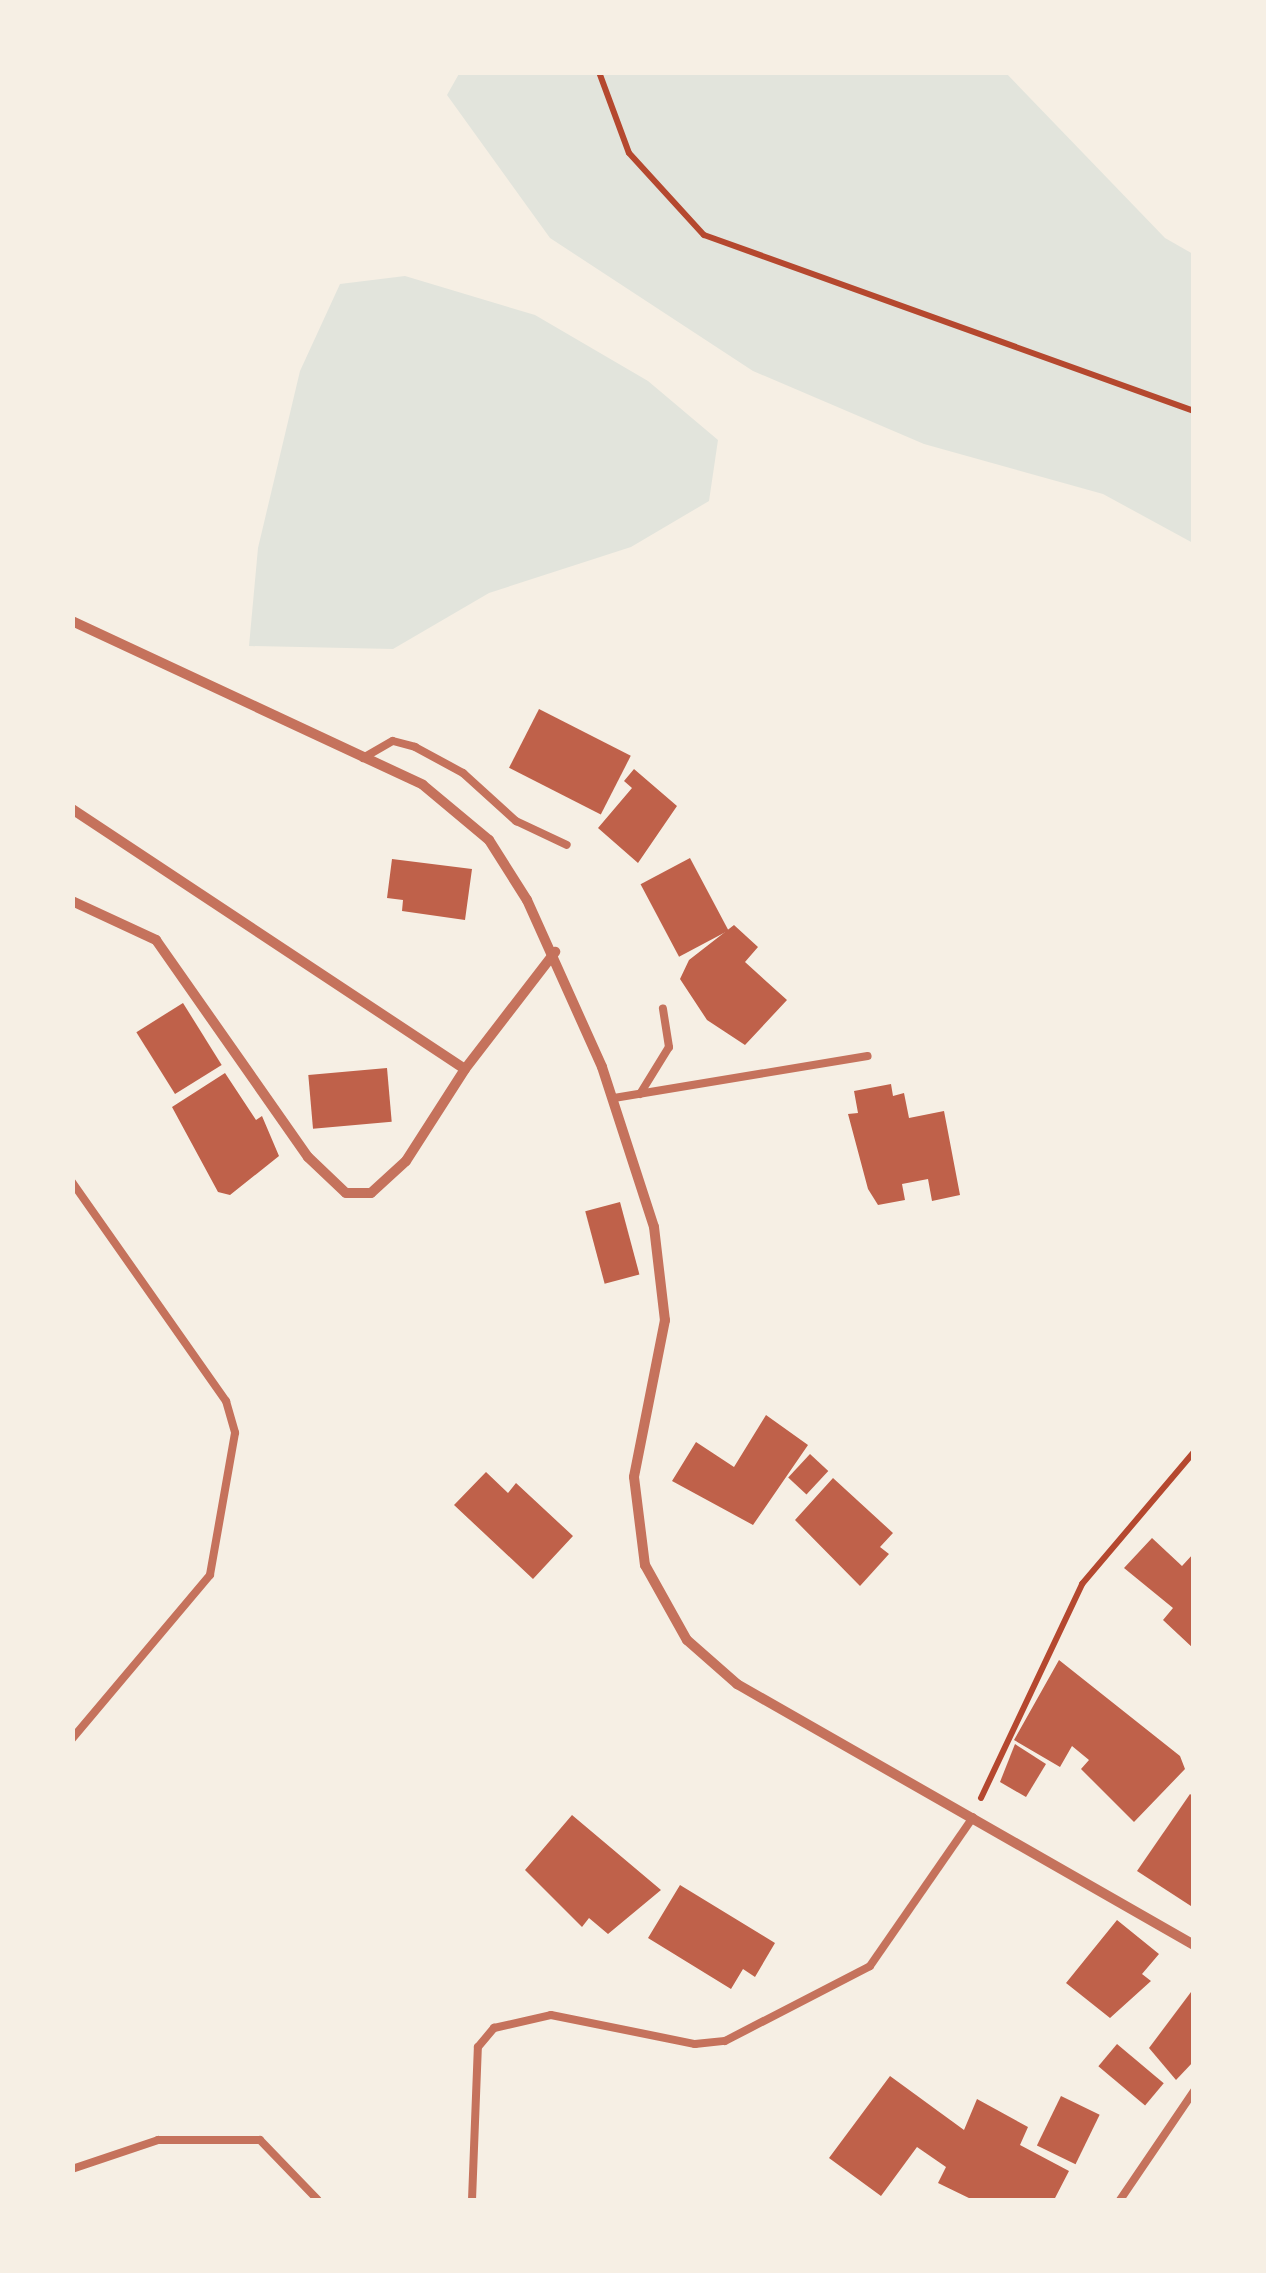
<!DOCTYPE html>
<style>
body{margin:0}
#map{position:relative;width:1266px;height:2273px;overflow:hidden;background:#f6efe4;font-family:"Work Sans",sans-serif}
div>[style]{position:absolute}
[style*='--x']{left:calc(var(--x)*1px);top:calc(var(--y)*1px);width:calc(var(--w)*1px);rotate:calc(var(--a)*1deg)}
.green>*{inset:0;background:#e2e4dc}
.building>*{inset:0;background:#bf614a;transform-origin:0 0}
.path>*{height:6px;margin:-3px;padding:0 3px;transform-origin:3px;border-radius:3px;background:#b5482f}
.service>*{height:8px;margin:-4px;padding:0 4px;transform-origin:4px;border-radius:4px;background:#c5725c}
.minor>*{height:10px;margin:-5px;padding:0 5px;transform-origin:5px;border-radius:5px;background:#c5725c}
span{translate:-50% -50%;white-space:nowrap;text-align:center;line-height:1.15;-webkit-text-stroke:10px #f6efe4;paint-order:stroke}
.frame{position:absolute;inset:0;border:75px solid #f6efe4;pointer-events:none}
</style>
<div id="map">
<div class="green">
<i style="clip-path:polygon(460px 72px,1006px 73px,1165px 238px,1193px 254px,1193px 543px,1103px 494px,924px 444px,753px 371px,550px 238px,447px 95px)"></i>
<i style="clip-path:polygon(405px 276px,535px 315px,648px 381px,718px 440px,709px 501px,631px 547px,489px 593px,393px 649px,249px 646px,258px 548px,300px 371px,340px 284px)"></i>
</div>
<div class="building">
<i style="left:539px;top:709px;width:103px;height:66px;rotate:27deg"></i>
<i style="clip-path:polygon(634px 769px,677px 806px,638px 863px,598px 828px,632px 788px,624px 781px)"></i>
<i style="left:690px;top:858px;width:82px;height:56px;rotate:62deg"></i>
<i style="clip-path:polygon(392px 859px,472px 869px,465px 920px,402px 911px,403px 900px,387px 898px)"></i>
<i style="clip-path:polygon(734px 925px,758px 947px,745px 962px,787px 1000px,745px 1045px,707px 1020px,680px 979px,689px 960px)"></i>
<i style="left:183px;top:1003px;width:73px;height:55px;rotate:58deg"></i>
<i style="left:387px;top:1068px;width:54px;height:79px;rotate:85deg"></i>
<i style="clip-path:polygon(225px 1073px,256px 1120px,262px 1116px,279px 1156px,230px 1195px,218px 1192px,172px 1107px)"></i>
<i style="clip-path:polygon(891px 1084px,893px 1096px,904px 1093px,909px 1118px,944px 1111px,960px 1195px,932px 1201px,928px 1179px,902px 1184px,905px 1200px,878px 1205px,868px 1189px,848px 1114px,858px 1113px,854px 1091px)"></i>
<i style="left:620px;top:1202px;width:75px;height:36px;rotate:75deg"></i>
<i style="clip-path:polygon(766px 1415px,808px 1445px,753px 1525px,672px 1481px,696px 1442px,734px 1467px)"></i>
<i style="left:810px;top:1454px;width:25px;height:32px;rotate:43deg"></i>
<i style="clip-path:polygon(486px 1472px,508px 1493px,516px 1483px,573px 1536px,533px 1579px,454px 1505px)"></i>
<i style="clip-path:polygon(833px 1478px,893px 1533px,880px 1547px,889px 1554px,860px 1586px,795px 1520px)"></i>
<i style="clip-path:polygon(1152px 1538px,1182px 1566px,1194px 1553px,1194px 1649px,1163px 1620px,1173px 1608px,1124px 1568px)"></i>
<i style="clip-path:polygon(1059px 1660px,1180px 1756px,1185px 1769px,1134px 1822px,1081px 1769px,1089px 1760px,1072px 1746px,1060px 1767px,1014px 1740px)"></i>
<i style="clip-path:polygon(1015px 1744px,1046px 1764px,1026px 1797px,1000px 1782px)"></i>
<i style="clip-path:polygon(1190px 1794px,1194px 1797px,1194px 1908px,1137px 1871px)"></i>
<i style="clip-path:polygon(572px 1815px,661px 1890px,608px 1934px,589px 1918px,582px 1927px,525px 1870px)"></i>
<i style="clip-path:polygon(680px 1885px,775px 1943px,755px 1977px,743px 1969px,731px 1989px,648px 1938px)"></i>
<i style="clip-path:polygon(1117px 1920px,1159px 1954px,1142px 1974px,1151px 1981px,1110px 2018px,1066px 1983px)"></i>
<i style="clip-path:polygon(1194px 1988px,1194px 2061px,1176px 2080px,1149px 2048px)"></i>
<i style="left:1117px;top:2044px;width:61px;height:29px;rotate:40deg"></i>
<i style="clip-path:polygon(890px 2076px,964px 2130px,977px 2099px,1028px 2127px,1020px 2145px,1069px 2171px,1054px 2200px,973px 2200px,938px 2183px,946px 2167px,917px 2147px,881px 2196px,829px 2158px)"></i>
<i style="left:1061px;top:2096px;width:43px;height:55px;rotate:26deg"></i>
</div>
<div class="path">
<i style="--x:599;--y:72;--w:86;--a:69.7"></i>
<i style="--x:629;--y:153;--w:111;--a:47.6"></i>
<i style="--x:704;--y:235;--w:521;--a:19.76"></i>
<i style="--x:981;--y:1798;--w:237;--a:-64.7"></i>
<i style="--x:1082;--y:1584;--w:173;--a:-49.7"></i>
</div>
<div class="service">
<i style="--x:363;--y:758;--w:34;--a:-30"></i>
<i style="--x:393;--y:741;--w:23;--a:15"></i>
<i style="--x:415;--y:747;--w:55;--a:28.4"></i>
<i style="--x:463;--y:773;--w:72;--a:42.2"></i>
<i style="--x:516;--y:821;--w:56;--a:25.2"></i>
<i style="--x:640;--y:1094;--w:55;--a:-58.3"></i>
<i style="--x:669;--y:1047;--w:39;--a:-99"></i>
<i style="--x:614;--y:1098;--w:257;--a:-9.4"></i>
<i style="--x:72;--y:1182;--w:268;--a:54.9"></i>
<i style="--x:226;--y:1401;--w:33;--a:74"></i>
<i style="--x:235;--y:1433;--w:144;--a:100"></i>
<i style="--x:210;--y:1575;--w:214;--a:130.1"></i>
<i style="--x:72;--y:2169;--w:91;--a:-18.6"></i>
<i style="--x:158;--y:2140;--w:102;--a:0"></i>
<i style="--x:260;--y:2140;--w:83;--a:46"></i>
<i style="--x:472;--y:2200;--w:153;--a:-87.8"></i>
<i style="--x:478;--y:2047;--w:25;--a:-50"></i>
<i style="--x:494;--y:2028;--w:58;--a:-12.8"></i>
<i style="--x:551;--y:2015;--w:147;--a:11.4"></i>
<i style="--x:695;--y:2044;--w:30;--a:-6"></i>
<i style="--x:725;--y:2041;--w:163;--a:-27.3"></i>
<i style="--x:870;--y:1966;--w:181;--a:-55.3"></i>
<i style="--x:1120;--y:2200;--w:132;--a:-55.8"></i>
</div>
<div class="minor">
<i style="--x:72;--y:621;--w:387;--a:25"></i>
<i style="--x:423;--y:785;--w:86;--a:39.8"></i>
<i style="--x:489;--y:840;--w:71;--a:57.7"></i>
<i style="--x:527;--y:900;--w:183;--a:65.8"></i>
<i style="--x:602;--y:1067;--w:168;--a:72"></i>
<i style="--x:654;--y:1227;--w:94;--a:83.3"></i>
<i style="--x:665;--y:1320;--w:160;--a:101.2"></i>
<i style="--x:634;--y:1477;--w:89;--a:82.9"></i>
<i style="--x:645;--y:1565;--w:86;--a:60.8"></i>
<i style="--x:687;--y:1640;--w:67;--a:41.3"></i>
<i style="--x:737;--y:1684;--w:526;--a:29.73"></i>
<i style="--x:72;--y:809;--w:471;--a:33.5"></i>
<i style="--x:465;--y:1069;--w:148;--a:-52.4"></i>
<i style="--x:72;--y:901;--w:93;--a:24.9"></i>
<i style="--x:156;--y:940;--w:265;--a:55"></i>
<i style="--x:308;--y:1157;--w:52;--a:43.5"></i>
<i style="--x:346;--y:1193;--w:25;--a:0"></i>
<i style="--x:371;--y:1193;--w:47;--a:-42.4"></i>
<i style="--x:406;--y:1161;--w:109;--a:-57.3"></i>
</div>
<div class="frame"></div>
</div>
